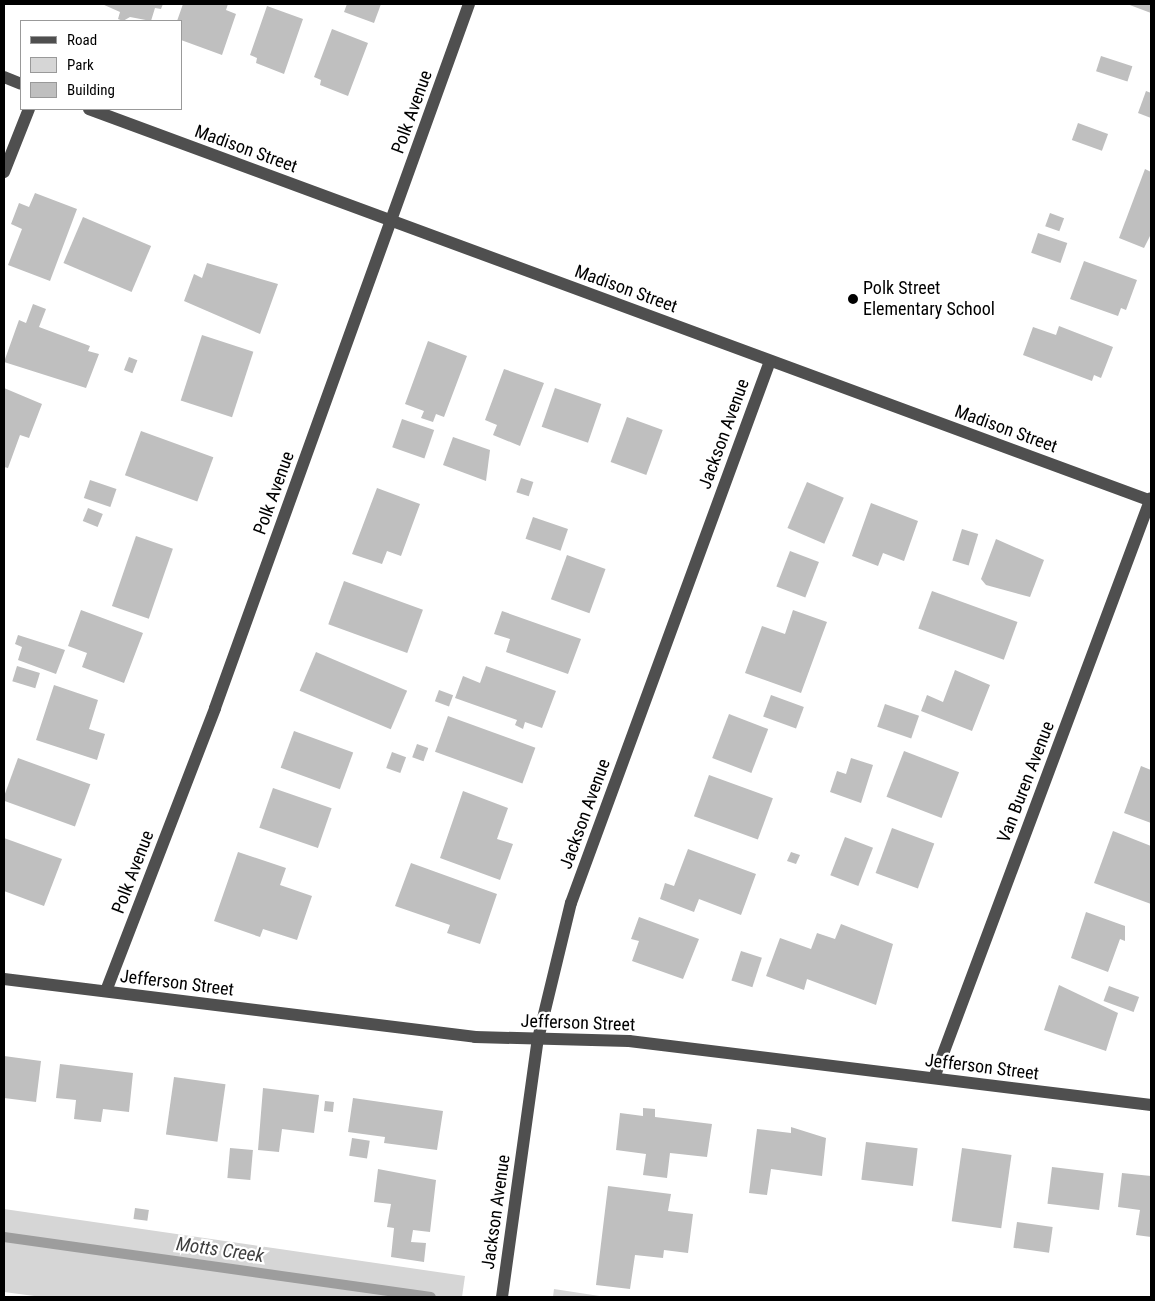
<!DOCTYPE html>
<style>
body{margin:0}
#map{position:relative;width:1155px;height:1301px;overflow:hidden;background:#fff;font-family:"Roboto Condensed",sans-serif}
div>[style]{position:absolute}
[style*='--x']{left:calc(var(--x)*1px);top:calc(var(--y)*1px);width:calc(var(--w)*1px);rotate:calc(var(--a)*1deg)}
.green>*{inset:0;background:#d6d6d6}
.stream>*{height:10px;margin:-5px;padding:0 5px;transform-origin:5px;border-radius:5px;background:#9d9d9d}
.building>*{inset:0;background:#bfbfbf;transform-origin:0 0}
.minor>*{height:12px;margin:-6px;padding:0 6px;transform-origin:6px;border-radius:6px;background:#4f4f4f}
.dots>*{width:14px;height:14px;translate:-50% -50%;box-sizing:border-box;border:2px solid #fff;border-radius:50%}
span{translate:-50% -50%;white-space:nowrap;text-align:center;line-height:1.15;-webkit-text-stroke:4.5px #fff;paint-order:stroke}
.street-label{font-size:18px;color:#000}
.poi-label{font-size:18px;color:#000}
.left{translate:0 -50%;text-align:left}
.water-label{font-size:19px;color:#3e3e3e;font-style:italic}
.frame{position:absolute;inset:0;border:5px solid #000;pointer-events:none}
.legend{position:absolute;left:20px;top:20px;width:162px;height:90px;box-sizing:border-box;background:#fff;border:1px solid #999;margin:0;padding:6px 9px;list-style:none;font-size:15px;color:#000}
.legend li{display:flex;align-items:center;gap:10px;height:25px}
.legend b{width:25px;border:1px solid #999}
</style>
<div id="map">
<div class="green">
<i style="clip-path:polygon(4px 1209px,465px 1276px,462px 1297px,42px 1297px,4px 1292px)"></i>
<i style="clip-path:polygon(554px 1289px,606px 1297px,553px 1297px)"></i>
</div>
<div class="stream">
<i style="--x:4;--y:1237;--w:431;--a:8"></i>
</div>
<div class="building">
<i style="clip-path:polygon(102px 4px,163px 4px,161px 9px,155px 8px,151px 21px,130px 17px,123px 21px,118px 19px,120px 12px)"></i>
<i style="clip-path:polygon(183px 4px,228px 4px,226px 10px,236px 14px,222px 55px,181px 40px,181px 21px,177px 21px)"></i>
<i style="clip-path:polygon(347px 4px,381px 4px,374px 23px,344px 12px)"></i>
<i style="clip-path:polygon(1127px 4px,1151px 4px,1151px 13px)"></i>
<i style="clip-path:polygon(267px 6px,303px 19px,284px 74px,256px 63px,257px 58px,250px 55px)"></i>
<i style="clip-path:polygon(332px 29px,368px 43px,348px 96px,320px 85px,321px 80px,314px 77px)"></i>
<i style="left:1101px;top:56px;width:33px;height:16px;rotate:18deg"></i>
<i style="clip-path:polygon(1146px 91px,1151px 93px,1151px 118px,1138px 113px)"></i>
<i style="left:1078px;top:123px;width:32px;height:18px;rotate:20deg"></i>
<i style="clip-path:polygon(1145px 169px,1151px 172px,1151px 234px,1144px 248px,1119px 238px)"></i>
<i style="clip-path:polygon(35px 193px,77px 209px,50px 281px,8px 265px,22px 229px,11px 224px,19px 203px,29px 207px)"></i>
<i style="left:1050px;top:213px;width:15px;height:14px;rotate:20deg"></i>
<i style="left:83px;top:217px;width:74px;height:50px;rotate:23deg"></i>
<i style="left:1038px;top:233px;width:31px;height:21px;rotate:19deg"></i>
<i style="clip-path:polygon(1084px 261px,1137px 280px,1126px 310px,1121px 308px,1118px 316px,1070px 299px)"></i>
<i style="clip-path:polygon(207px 263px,278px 284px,260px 334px,184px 301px,194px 274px,202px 278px)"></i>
<i style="clip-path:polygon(33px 304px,46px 309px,39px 327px,90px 346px,88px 351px,99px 354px,86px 388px,4px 362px,19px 320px,26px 323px)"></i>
<i style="clip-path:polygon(1059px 326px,1113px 347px,1101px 378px,1094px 375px,1092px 381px,1023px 355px,1033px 327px,1056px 335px)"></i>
<i style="left:202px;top:335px;width:54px;height:69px;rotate:18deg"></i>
<i style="clip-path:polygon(428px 341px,467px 356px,444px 417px,436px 414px,433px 422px,421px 418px,424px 411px,405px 404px)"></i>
<i style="left:129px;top:357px;width:9px;height:14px;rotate:21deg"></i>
<i style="clip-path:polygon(504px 369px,544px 383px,520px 446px,493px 435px,497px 425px,485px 420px)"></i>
<i style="clip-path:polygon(4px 388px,42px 404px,29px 438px,20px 435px,8px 468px,4px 467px)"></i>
<i style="left:555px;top:388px;width:49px;height:41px;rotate:19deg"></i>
<i style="left:627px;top:417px;width:38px;height:48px;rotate:20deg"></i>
<i style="left:402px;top:419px;width:34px;height:30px;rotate:19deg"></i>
<i style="left:141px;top:431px;width:77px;height:47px;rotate:20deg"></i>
<i style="clip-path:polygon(453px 437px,490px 450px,486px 481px,443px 465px)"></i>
<i style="left:521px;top:478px;width:13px;height:15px;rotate:18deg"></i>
<i style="left:90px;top:480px;width:28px;height:19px;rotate:19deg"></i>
<i style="left:807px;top:482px;width:40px;height:50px;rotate:23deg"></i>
<i style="clip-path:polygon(377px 488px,420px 504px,401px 556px,387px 551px,382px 564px,352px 554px)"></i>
<i style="clip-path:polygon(871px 503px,918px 521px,904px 561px,883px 553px,878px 566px,852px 556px)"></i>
<i style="left:88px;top:508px;width:16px;height:14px;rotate:22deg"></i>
<i style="left:533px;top:517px;width:37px;height:23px;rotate:19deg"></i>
<i style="left:962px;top:529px;width:17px;height:33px;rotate:17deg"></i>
<i style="left:136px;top:536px;width:39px;height:74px;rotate:19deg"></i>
<i style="clip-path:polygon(996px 539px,1044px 560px,1030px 597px,986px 585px,981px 579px)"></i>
<i style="left:790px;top:551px;width:31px;height:38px;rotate:21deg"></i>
<i style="left:567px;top:555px;width:41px;height:47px;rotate:20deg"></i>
<i style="left:344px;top:581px;width:84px;height:46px;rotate:20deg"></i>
<i style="left:932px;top:591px;width:91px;height:40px;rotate:20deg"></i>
<i style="clip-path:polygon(81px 610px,143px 633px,124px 683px,82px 667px,87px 653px,68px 646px)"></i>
<i style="clip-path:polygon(793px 610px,827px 622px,801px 693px,745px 673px,762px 626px,785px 634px)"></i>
<i style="clip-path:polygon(502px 611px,581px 639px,568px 674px,506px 652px,510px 639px,494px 634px)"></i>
<i style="clip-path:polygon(18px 635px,65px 650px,56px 674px,18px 660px,22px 647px,15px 644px)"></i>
<i style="left:316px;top:652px;width:99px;height:42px;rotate:23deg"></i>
<i style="left:17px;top:666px;width:24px;height:16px;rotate:17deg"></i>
<i style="clip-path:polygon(486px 666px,556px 691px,542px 728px,525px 722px,523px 729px,515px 725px,517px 720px,455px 698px,463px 676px,480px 683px)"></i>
<i style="clip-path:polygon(955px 670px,990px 685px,972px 731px,921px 711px,927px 695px,943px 702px)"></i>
<i style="clip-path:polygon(54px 685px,98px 700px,89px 729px,105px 734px,97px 760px,36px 740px)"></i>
<i style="left:439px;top:690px;width:15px;height:12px;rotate:20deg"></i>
<i style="left:771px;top:695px;width:35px;height:23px;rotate:20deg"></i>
<i style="left:885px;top:704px;width:36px;height:24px;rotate:19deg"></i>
<i style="left:729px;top:714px;width:42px;height:47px;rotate:21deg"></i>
<i style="left:448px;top:716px;width:93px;height:38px;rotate:20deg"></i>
<i style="left:294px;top:731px;width:63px;height:39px;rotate:20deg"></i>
<i style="left:417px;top:744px;width:12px;height:14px;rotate:20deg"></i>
<i style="left:904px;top:751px;width:59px;height:49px;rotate:21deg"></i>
<i style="left:392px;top:752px;width:15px;height:17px;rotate:20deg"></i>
<i style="left:18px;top:758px;width:77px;height:45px;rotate:20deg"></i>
<i style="clip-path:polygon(851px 758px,873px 765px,861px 803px,830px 792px,837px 771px,846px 774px)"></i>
<i style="clip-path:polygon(1141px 766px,1151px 770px,1151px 823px,1124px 813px)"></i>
<i style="left:709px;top:775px;width:68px;height:44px;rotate:20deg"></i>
<i style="left:273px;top:788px;width:62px;height:42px;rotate:19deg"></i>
<i style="clip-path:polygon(463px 791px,508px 808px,497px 839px,513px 844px,500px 880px,440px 858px)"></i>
<i style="left:892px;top:828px;width:45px;height:48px;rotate:20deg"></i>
<i style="clip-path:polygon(1113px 831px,1151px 846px,1151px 904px,1094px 883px)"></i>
<i style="left:845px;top:837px;width:30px;height:41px;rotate:21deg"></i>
<i style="clip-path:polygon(4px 838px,62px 859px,44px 906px,4px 891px)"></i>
<i style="clip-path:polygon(688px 849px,756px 874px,741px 915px,699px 899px,694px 912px,660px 899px,665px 883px,674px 886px)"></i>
<i style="clip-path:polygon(238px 852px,286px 868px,280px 885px,312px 896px,297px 940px,263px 929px,260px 937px,214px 921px)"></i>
<i style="clip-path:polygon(791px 852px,800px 855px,796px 864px,787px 861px)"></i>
<i style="clip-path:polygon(411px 863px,497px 894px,480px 944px,447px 933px,450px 925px,395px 906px)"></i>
<i style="clip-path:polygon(1086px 912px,1125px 926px,1125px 941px,1120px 939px,1108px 972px,1071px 958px)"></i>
<i style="clip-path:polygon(639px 917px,699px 939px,683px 979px,632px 961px,639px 941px,631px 939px)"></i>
<i style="clip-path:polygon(841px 924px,893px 944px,876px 1005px,807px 979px,804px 990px,766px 976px,780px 938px,811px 949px,817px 933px,835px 939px)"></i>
<i style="left:741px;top:951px;width:22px;height:31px;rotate:18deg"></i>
<i style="clip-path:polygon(1059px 985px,1118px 1013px,1106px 1051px,1044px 1030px)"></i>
<i style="left:1109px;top:986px;width:32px;height:16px;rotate:20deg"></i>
<i style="clip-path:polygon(4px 1056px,41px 1061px,36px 1102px,4px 1098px)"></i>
<i style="clip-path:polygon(60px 1064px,133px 1073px,129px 1112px,103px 1109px,101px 1122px,74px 1119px,76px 1100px,56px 1098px)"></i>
<i style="left:174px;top:1077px;width:52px;height:58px;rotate:8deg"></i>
<i style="clip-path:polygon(263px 1088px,319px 1095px,314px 1133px,282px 1129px,279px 1152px,258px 1150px)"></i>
<i style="clip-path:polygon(353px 1098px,443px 1111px,437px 1150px,384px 1143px,385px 1137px,348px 1132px)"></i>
<i style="left:325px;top:1101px;width:9px;height:10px;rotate:6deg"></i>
<i style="clip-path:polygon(643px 1108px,655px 1109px,655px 1117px,712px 1124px,707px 1157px,670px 1153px,667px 1178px,643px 1175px,646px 1154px,616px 1150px,620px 1113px,643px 1116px)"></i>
<i style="clip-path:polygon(791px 1127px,826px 1138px,822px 1176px,771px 1169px,767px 1195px,749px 1193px,757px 1129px,791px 1133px)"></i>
<i style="left:352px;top:1138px;width:18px;height:18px;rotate:9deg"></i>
<i style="left:866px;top:1142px;width:52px;height:38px;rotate:7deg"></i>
<i style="left:230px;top:1148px;width:23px;height:30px;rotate:5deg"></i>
<i style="left:962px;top:1148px;width:50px;height:74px;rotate:8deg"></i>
<i style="left:1052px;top:1167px;width:52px;height:37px;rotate:7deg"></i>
<i style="clip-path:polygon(378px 1169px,436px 1180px,430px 1232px,413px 1230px,411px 1242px,426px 1243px,424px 1262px,391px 1257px,394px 1228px,387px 1227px,391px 1204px,374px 1202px)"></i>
<i style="clip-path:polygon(1122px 1173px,1151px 1176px,1151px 1237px,1136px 1235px,1140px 1210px,1118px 1207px)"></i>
<i style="clip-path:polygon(608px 1186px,671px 1194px,668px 1211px,693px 1214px,688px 1253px,664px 1250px,663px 1258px,635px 1255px,630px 1289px,596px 1285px)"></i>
<i style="left:135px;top:1208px;width:14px;height:11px;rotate:8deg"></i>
<i style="left:1017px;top:1222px;width:36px;height:26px;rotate:8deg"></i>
</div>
<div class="minor">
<i style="--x:4;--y:77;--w:18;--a:22"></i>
<i style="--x:89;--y:109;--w:1132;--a:20.26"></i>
<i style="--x:4;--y:172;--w:68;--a:-68.4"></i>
<i style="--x:4;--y:979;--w:475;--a:7"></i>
<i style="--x:475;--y:1037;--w:154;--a:1.5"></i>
<i style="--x:629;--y:1041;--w:526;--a:6.99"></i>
<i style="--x:106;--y:991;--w:303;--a:-68.9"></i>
<i style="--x:215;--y:708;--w:748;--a:-70.16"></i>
<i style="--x:934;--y:1078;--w:619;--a:-69.49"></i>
<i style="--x:502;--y:1297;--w:260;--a:-82.1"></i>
<i style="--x:538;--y:1039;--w:140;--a:-76.4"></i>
<i style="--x:571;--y:903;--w:577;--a:-69.84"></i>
</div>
<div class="dots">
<i style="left:853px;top:299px;background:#000"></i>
</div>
<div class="street-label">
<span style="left:412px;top:112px;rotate:-70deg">Polk Avenue</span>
<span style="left:246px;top:149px;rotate:20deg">Madison Street</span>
<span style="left:626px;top:289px;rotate:20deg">Madison Street</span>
<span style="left:1006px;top:429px;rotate:20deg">Madison Street</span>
<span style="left:724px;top:434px;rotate:-70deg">Jackson Avenue</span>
<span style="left:274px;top:493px;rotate:-70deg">Polk Avenue</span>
<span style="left:1026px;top:782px;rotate:-69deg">Van Buren Avenue</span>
<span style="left:585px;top:814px;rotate:-70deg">Jackson Avenue</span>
<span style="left:133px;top:872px;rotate:-69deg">Polk Avenue</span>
<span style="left:177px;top:983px;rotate:7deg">Jefferson Street</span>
<span style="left:578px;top:1023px;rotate:2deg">Jefferson Street</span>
<span style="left:982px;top:1067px;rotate:7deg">Jefferson Street</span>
<span style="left:496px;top:1212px;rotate:-82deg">Jackson Avenue</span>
</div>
<div class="poi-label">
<span class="left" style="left:863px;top:299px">Polk Street<br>Elementary School</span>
</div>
<div class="water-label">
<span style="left:220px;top:1250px;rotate:8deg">Motts Creek</span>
</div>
<div class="frame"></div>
<ul class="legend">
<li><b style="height:6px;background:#4f4f4f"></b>Road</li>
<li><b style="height:14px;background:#d6d6d6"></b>Park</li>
<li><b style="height:14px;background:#bfbfbf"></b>Building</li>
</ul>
</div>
